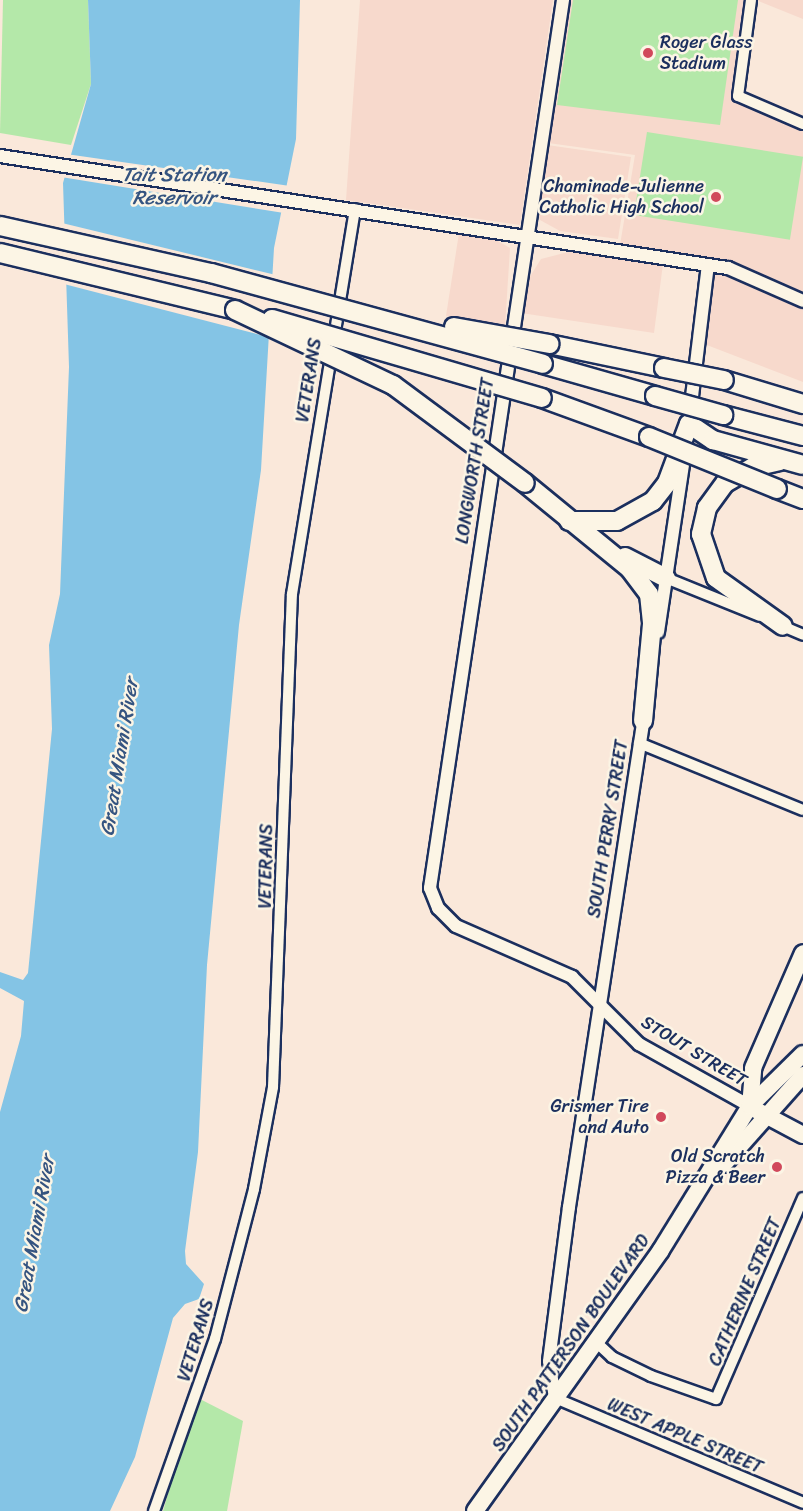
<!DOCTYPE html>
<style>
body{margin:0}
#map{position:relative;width:803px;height:1511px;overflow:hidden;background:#fae8da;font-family:Sriracha,sans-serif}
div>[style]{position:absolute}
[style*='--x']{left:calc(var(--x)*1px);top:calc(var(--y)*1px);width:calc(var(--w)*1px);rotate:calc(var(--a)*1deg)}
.built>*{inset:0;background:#f7d9cc}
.green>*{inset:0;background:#b4e8a9;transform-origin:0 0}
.water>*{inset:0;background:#84c4e5}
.pier>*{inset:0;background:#fae8da}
.roads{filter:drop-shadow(2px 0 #1b2f5e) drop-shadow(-2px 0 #1b2f5e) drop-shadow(0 2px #1b2f5e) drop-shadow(0 -2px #1b2f5e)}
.minor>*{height:10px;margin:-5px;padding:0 5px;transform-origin:5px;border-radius:5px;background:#fcf5e5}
.tertiary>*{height:12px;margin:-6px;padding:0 6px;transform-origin:6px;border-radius:6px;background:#fcf5e5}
.primary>*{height:16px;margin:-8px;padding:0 8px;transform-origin:8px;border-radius:8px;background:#fcf5e5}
.motorway>*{height:18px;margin:-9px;padding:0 9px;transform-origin:9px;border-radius:9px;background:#fcf5e5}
.bridges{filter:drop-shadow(2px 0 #1b2f5e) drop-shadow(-2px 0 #1b2f5e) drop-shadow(0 2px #1b2f5e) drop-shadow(0 -2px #1b2f5e)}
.motorway-bridge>*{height:18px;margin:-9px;padding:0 9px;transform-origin:9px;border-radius:9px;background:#fcf5e5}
.dots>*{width:16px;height:16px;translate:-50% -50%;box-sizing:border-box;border:3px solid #fcf5e5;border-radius:50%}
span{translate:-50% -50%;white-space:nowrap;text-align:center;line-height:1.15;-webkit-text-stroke:5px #fcf5e5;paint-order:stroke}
.poi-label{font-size:18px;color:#1b2f5e}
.left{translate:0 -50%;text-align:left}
.right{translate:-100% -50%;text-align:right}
.street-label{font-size:18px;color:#1b2f5e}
.water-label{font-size:20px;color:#355480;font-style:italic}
</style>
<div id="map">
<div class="built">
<i style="clip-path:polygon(360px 0,553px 0,520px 225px,346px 200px)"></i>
<i style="clip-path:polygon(563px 0,751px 0,738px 96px,803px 124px,803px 382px,699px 342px,708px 265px,619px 251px,635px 155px,541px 142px)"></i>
<i style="clip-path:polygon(756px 0,803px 0,803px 19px)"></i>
<i style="clip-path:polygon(547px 145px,631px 157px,618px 239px,560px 231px,540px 220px,537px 209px)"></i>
<i style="clip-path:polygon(459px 233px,496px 240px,510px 248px,505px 327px,446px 316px)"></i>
<i style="clip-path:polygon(572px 251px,663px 264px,654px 333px,521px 313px,526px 283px,541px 259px)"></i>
</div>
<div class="green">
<i style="clip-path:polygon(3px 0,88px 0,91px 84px,71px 145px,0 133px)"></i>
<i style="clip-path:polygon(573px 0,738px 0,720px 125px,557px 105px)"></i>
<i style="left:647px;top:132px;width:158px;height:84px;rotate:9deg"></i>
<i style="clip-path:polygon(196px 1397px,243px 1421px,227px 1511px,163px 1511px)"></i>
</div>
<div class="water">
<i style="clip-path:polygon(88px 0,300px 0,296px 139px,274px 248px,261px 470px,239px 625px,207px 965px,198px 1152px,185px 1251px,186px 1264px,204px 1284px,199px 1299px,185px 1304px,173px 1318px,135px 1457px,110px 1511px,0 1511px,0 1112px,21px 1036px,24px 1001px,0 988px,0 972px,23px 980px,28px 973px,52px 729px,49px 645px,60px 594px,69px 367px,63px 183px,91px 84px)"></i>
</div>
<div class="pier">
<i style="clip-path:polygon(66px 154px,290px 186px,284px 213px,61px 177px)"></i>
<i style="clip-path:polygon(62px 223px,276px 275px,272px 338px,64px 284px)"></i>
</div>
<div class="roads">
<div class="minor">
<i style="--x:751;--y:0;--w:97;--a:97.7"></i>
<i style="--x:738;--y:96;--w:71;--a:23.3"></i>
<i style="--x:666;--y:578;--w:101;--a:22"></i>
<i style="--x:780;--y:625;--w:25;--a:23"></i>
<i style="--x:639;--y:743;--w:177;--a:22.2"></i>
<i style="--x:596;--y:1342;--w:22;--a:43"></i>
<i style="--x:612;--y:1357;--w:43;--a:26"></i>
<i style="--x:651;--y:1376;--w:69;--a:19.5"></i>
<i style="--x:716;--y:1399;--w:219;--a:-66.6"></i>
<i style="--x:555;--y:1398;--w:269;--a:22.9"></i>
<i style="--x:154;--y:1511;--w:182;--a:-70.5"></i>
<i style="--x:215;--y:1339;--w:155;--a:-75.4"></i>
<i style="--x:254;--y:1189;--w:104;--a:-79.4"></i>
<i style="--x:273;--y:1087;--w:493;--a:-87.8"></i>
<i style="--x:292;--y:594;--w:390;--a:-80.7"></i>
</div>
<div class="tertiary">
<i style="--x:563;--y:0;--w:898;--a:98.52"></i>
<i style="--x:430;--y:888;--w:22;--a:68"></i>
<i style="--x:438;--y:908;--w:25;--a:45"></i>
<i style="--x:456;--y:926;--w:127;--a:23.7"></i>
<i style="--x:572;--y:977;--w:95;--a:45"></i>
<i style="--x:639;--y:1044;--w:127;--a:29.2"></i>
<i style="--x:0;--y:156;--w:737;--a:8.75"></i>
<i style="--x:728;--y:268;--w:82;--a:23.7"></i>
<i style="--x:690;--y:413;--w:149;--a:-83.1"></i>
<i style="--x:658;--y:632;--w:183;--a:-81.5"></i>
<i style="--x:555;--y:1398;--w:37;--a:-99"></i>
<i style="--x:549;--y:1361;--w:155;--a:-82.6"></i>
<i style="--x:569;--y:1207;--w:498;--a:-81.3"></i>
</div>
<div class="primary">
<i style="--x:750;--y:1106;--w:38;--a:-85"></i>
<i style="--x:753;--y:1068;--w:125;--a:-66.5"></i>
<i style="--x:756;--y:1110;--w:53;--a:28"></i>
<i style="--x:724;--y:1164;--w:119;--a:-48.4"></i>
<i style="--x:475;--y:1511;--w:320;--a:-54.5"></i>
<i style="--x:661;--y:1250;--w:169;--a:-58.3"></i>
<i style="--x:750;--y:1106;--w:74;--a:-44.5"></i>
</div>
<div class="motorway">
<i style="--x:0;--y:253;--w:242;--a:13.6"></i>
<i style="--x:549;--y:344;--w:117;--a:11.8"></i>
<i style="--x:543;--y:364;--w:116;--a:15.9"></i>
<i style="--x:724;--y:380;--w:83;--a:16.9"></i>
<i style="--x:542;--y:398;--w:114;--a:20"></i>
<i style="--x:723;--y:415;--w:83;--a:14.7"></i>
<i style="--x:780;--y:461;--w:28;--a:167"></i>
<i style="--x:753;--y:467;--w:32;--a:150"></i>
<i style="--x:725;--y:483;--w:31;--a:126"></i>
<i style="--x:707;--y:508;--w:27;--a:103"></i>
<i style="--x:701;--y:534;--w:46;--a:71.2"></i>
<i style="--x:716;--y:578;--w:82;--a:35.6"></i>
<i style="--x:525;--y:483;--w:136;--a:39.3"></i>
<i style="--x:630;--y:569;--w:31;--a:53"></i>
<i style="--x:649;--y:594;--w:30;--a:84"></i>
<i style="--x:652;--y:624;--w:97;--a:95.3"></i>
<i style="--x:777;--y:489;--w:28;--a:21"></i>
<i style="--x:569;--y:521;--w:48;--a:0"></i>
<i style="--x:617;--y:521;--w:41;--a:-29.1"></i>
<i style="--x:653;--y:501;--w:23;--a:-52"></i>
<i style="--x:667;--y:483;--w:63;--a:-69.6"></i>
<i style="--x:689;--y:424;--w:29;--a:34"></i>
<i style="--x:713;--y:440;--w:93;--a:15.5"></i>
<i style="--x:625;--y:557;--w:46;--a:27.1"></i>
</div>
</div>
<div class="bridges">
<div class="motorway-bridge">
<i style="--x:0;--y:226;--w:216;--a:12.6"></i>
<i style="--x:211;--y:273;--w:344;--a:15.3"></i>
<i style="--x:235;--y:310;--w:175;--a:25.4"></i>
<i style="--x:393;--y:385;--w:164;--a:36.6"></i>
<i style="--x:272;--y:319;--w:281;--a:16.3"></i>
<i style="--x:454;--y:327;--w:97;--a:10.1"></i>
<i style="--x:664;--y:368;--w:61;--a:11.3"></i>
<i style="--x:655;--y:396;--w:71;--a:15.6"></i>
<i style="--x:649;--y:437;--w:138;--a:22.1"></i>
</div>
</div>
<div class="dots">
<i style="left:648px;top:53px;background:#d1495b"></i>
<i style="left:716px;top:197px;background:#d1495b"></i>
<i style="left:661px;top:1117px;background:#d1495b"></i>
<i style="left:777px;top:1167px;background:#d1495b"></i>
</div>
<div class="poi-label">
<span class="left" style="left:660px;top:53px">Roger Glass<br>Stadium</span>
<span class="right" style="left:704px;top:197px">Chaminade-Julienne<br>Catholic High School</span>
<span class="right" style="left:649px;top:1117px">Grismer Tire<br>and Auto</span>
<span class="right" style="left:765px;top:1167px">Old Scratch<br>Pizza &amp; Beer</span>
</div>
<div class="street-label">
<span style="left:309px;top:380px;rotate:-81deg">VETERANS</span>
<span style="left:475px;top:461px;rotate:-81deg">LONGWORTH STREET</span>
<span style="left:608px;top:829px;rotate:-81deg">SOUTH PERRY STREET</span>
<span style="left:266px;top:866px;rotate:-89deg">VETERANS</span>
<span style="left:694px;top:1051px;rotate:31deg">STOUT STREET</span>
<span style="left:745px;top:1292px;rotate:-67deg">CATHERINE STREET</span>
<span style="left:196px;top:1340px;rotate:-73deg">VETERANS</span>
<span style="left:571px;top:1343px;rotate:-55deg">SOUTH PATTERSON BOULEVARD</span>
<span style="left:685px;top:1436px;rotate:23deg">WEST APPLE STREET</span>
</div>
<div class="water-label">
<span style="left:174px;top:186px">Tait Station<br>Reservoir</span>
<span style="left:119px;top:757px;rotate:-81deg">Great Miami River</span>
<span style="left:34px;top:1234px;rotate:-80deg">Great Miami River</span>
</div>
</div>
